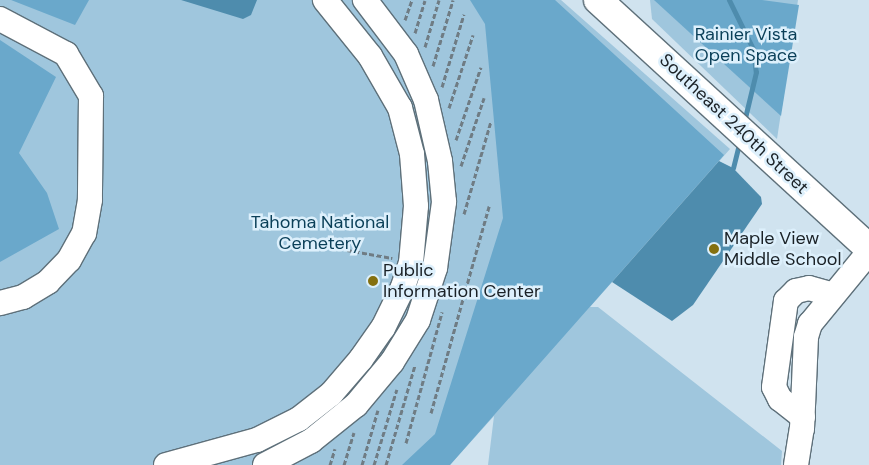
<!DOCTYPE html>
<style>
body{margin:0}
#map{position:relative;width:869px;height:465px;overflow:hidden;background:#d0e3ef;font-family:"DM Sans",sans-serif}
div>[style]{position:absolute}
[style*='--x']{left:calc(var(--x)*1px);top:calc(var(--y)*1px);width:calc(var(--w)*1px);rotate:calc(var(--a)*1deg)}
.green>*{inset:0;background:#9fc6dd}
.forest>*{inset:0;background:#6aa8cb}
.water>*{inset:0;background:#4e8cad}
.stream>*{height:5px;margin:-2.5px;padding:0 2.5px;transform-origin:2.5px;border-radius:2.5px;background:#4e8cad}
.path>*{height:3px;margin-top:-1.5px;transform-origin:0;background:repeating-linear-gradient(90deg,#6f7c84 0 5px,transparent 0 7.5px)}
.roads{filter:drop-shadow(1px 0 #5e707a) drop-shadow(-1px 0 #5e707a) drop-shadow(0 1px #5e707a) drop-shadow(0 -1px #5e707a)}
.minor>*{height:24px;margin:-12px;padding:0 12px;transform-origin:12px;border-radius:12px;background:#fff}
.major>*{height:28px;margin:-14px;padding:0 14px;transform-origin:14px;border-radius:14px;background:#fff}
.dots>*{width:14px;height:14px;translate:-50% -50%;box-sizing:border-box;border:2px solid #ddf0fc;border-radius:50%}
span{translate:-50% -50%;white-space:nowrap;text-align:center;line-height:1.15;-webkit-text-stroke:5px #ddf0fc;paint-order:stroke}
.park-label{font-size:18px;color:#0a3f58}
.street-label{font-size:18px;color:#1a2126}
.poi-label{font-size:18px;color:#1a2126}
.left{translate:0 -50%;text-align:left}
</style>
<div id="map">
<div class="green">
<i style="clip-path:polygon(0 0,561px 0,730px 149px,590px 307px,598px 307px,782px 451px,781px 465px,488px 465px,494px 416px,450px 465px,0 465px)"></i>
<i style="clip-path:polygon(650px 0,798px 0,777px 139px,652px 19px)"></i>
</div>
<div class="forest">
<i style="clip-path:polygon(11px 0,89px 0,75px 25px)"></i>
<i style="clip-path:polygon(470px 0,555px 0,724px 155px,450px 465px,402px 465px,435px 434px,503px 218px,485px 24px)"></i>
<i style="clip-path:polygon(654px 0,762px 0,799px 5px,781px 116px)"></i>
<i style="clip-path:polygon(0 40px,56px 77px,19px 153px,47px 193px,59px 229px,0 262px)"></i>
</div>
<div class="water">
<i style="clip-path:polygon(181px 0,257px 0,251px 15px,243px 19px)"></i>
<i style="clip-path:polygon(719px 161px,733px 168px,761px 197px,762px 204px,693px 305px,672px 321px,612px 282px)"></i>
</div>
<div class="stream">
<i style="--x:729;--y:0;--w:55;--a:63.9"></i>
<i style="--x:753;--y:49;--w:23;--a:83"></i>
<i style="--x:756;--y:72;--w:51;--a:103.5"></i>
<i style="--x:733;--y:168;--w:29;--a:-76"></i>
</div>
<div class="path">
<i style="--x:405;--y:20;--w:21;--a:-71"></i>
<i style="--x:415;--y:33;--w:34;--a:-73"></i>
<i style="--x:425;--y:47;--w:49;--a:-73.4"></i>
<i style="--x:433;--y:66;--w:69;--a:-73.1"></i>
<i style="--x:442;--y:87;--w:76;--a:-73.2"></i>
<i style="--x:449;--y:108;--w:77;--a:-71.8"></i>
<i style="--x:456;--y:140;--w:77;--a:-71.1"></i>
<i style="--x:461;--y:166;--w:72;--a:-71.3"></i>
<i style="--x:464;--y:214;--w:97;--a:-73.8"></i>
<i style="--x:347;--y:250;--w:46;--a:10.1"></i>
<i style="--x:447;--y:292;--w:18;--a:16"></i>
<i style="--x:431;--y:413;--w:215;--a:-74.3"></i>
<i style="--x:406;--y:443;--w:136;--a:-74.6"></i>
<i style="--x:330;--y:465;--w:17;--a:-73"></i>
<i style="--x:344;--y:465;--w:34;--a:-73"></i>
<i style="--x:362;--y:465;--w:57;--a:-73.8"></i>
<i style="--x:374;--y:465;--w:79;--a:-73.2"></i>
<i style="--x:386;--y:465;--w:104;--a:-73.8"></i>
</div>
<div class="roads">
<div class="minor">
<i style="--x:0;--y:19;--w:75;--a:27.9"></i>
<i style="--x:66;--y:54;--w:49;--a:59.2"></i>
<i style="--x:91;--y:96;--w:104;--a:90.6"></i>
<i style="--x:90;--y:200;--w:34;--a:100"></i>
<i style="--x:84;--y:233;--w:31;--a:119"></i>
<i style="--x:69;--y:260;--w:30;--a:134"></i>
<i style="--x:48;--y:282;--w:29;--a:149"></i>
<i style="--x:23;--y:297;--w:24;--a:165"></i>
<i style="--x:803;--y:417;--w:29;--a:-142"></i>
<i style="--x:780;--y:399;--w:13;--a:-117"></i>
<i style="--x:774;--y:387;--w:87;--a:-82.1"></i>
<i style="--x:786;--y:301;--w:14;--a:-45"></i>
<i style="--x:796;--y:291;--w:13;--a:-13"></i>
<i style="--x:809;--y:288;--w:25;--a:16"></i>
<i style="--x:166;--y:465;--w:94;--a:-15.4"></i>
<i style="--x:257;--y:440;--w:47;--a:-26.6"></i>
<i style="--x:299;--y:419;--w:41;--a:-38"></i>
<i style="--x:331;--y:394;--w:46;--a:-49.4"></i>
<i style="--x:361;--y:359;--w:38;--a:-55"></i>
<i style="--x:383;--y:328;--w:46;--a:-64"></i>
<i style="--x:403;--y:287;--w:25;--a:-72"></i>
<i style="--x:411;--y:263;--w:57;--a:-85"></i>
<i style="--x:416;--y:206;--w:52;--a:-94.4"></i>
<i style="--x:412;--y:154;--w:48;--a:-104.6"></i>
<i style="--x:400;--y:108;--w:60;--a:-120"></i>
<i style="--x:370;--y:56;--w:72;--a:-128.8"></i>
<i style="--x:265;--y:465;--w:52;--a:-27.6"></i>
<i style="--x:311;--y:441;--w:58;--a:-38.7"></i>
<i style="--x:356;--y:405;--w:56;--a:-50.1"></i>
<i style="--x:392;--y:362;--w:49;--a:-58.2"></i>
<i style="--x:418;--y:320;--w:55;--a:-71.9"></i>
<i style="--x:435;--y:268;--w:67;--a:-82.2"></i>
<i style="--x:444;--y:202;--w:41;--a:-95.6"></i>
<i style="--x:440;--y:161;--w:63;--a:-102.9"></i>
<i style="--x:426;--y:100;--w:50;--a:-113.5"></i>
<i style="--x:406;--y:54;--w:68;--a:-127.2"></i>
<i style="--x:796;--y:465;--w:36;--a:-81"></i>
<i style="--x:802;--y:429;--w:92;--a:-87.5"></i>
<i style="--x:806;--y:337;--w:14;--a:-73"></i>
<i style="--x:810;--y:324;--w:93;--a:-50.7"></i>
</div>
<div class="major">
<i style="--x:598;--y:0;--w:367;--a:42.5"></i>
</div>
</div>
<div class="dots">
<i style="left:714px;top:249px;background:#847010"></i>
<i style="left:373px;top:281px;background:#847010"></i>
</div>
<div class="park-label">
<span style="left:746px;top:45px">Rainier Vista<br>Open Space</span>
<span style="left:320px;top:233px">Tahoma National<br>Cemetery</span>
</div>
<div class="street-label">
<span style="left:734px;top:124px;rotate:43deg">Southeast 240th Street</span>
</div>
<div class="poi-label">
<span class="left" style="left:724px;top:249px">Maple View<br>Middle School</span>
<span class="left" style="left:383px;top:281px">Public<br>Information Center</span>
</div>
</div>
